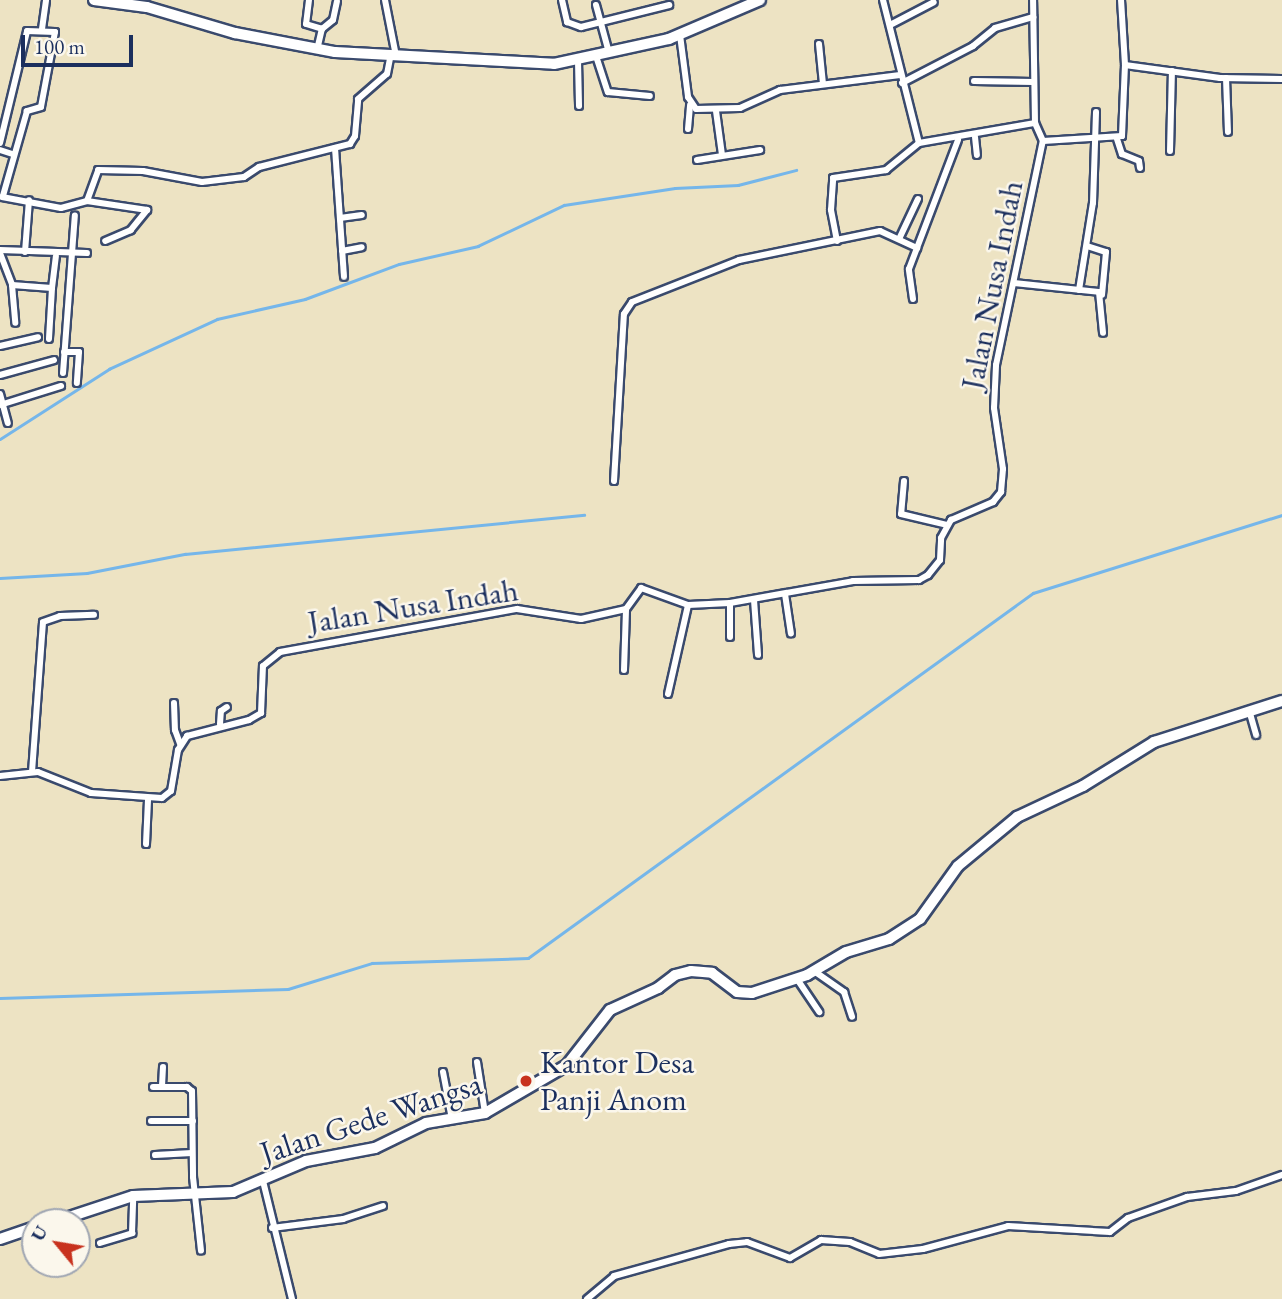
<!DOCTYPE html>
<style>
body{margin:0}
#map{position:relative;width:1282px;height:1299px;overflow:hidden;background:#ede3c3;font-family:"EB Garamond",serif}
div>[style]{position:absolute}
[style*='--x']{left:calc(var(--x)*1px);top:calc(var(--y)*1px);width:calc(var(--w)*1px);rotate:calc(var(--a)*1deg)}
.stream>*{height:2.5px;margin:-1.25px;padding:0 1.25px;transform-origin:1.25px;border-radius:1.25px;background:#75b6ea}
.roads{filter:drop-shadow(2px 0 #3a4a6d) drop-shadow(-2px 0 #3a4a6d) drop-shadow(0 2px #3a4a6d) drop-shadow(0 -2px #3a4a6d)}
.street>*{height:6px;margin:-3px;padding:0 3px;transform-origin:3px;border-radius:3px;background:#fff}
.secondary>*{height:10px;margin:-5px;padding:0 5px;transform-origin:5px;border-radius:5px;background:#fff}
.dots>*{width:19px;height:19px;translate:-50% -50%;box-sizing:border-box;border:4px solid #fbf7ec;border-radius:50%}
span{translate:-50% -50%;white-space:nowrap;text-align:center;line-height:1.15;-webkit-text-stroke:5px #fbf7ec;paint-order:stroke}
.street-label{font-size:32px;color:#1b2f5e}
.poi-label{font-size:32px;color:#1b2f5e}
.left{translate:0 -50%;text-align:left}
.north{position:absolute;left:21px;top:1208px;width:70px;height:70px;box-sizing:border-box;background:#fbf7ec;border:2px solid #a1a7b3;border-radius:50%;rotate:300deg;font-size:19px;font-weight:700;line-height:28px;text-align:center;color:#1b2f5e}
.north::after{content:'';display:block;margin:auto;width:24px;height:32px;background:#c8321e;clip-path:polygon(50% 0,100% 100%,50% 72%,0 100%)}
.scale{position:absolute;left:21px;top:35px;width:112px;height:32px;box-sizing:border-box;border:4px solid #1b2f5e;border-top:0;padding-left:9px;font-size:21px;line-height:24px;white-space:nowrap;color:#1b2f5e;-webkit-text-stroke:5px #fbf7ec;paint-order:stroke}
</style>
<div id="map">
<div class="stream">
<i style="--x:0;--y:439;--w:130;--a:-32.7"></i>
<i style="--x:109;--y:369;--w:119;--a:-24.8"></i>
<i style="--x:217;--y:319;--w:90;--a:-12.8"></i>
<i style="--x:305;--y:299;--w:100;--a:-20.4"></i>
<i style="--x:399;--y:264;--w:81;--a:-12.8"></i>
<i style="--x:478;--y:246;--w:95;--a:-25.5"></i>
<i style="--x:564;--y:205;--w:112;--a:-8.7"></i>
<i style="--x:675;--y:188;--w:63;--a:-2.7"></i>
<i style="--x:738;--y:185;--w:60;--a:-14.5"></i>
<i style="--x:0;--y:578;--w:87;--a:-3.3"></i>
<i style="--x:87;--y:573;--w:100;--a:-11"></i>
<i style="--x:185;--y:554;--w:401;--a:-5.6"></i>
<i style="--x:0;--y:998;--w:288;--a:-1.8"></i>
<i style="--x:288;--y:989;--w:88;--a:-17.2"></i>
<i style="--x:372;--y:963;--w:156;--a:-1.8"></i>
<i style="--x:528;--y:958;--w:623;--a:-35.86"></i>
<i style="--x:1033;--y:593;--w:261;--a:-17.4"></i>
</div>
<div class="roads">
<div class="street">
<i style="--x:309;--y:0;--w:24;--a:97"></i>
<i style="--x:306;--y:24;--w:17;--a:17"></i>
<i style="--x:322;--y:29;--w:14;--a:-39"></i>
<i style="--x:333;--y:20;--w:19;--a:-78"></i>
<i style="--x:385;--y:0;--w:57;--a:78.9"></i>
<i style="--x:562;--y:0;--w:23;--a:77"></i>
<i style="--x:567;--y:22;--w:15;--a:20"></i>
<i style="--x:581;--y:27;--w:91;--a:-14"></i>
<i style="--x:883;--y:0;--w:147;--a:75.9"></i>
<i style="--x:596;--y:5;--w:50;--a:74.8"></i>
<i style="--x:892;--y:24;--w:47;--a:-27.6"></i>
<i style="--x:42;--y:29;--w:29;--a:-82"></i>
<i style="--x:680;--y:35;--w:63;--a:82.6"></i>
<i style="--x:688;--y:97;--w:14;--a:56"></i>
<i style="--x:696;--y:109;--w:44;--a:-1.3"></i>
<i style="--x:740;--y:108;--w:44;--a:-24.2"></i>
<i style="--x:780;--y:90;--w:121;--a:-7.1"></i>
<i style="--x:819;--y:44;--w:40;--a:84.3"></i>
<i style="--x:317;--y:50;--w:22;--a:-77"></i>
<i style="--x:596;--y:56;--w:38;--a:72"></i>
<i style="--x:608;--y:92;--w:42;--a:5.4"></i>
<i style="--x:578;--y:61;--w:45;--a:88.7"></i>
<i style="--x:1125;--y:65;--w:96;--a:7.8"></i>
<i style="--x:1220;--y:78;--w:62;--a:0.9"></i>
<i style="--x:1226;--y:78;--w:54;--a:87.9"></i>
<i style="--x:974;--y:81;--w:59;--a:1"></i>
<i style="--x:902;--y:83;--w:80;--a:-27.5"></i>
<i style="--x:973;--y:46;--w:28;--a:-39"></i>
<i style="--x:995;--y:28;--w:40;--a:-16"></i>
<i style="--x:716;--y:111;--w:44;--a:82.2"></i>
<i style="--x:688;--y:129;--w:24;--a:-85"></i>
<i style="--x:975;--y:137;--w:18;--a:84"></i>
<i style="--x:1117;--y:139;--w:16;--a:72"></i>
<i style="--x:1122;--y:154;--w:18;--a:22"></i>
<i style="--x:1139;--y:161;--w:7;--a:82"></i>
<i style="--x:1043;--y:141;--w:79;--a:-3.6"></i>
<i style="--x:1122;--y:136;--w:71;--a:-87.6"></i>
<i style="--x:1125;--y:65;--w:65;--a:-93.5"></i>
<i style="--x:0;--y:143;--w:115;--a:-76.4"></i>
<i style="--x:27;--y:31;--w:28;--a:2"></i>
<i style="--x:55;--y:32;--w:76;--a:100.6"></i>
<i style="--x:41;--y:107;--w:15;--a:164"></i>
<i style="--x:27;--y:111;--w:88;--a:105.8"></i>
<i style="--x:335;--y:148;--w:129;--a:86"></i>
<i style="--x:0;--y:150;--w:13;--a:18"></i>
<i style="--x:1170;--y:151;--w:80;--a:-88.6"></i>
<i style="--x:697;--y:160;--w:64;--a:-9"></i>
<i style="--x:2;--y:197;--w:60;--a:10.6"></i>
<i style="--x:61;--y:208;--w:27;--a:-15"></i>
<i style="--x:87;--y:201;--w:61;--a:8.5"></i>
<i style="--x:147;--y:210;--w:26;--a:129"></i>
<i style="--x:131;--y:230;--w:28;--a:157"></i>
<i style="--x:87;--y:201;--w:33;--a:-70"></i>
<i style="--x:98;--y:170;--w:45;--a:1.3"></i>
<i style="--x:143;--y:171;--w:60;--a:10.6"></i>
<i style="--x:202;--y:182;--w:42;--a:-6.8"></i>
<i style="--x:244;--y:177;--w:18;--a:-34"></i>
<i style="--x:259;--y:167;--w:94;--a:-14.2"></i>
<i style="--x:350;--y:144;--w:9;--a:-58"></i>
<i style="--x:355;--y:136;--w:37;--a:-85"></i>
<i style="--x:358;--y:99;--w:38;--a:-41"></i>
<i style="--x:387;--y:74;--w:16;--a:-79"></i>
<i style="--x:340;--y:218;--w:22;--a:-8"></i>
<i style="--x:900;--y:237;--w:42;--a:-64.7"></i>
<i style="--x:837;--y:241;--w:32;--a:-101"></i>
<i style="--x:831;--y:210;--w:32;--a:-86"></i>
<i style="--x:833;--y:178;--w:54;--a:-8.6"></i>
<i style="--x:886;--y:170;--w:43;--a:-39.3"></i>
<i style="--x:919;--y:143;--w:118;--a:-9.8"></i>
<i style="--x:1087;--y:246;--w:20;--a:18"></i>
<i style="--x:1106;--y:252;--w:43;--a:95.3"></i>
<i style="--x:0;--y:250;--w:87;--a:2"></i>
<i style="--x:342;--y:251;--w:20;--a:-11"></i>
<i style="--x:25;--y:252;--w:52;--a:-85.6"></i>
<i style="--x:0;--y:253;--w:34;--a:69"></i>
<i style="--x:12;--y:285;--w:40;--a:4.3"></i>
<i style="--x:52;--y:288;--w:51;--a:93.4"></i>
<i style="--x:1014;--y:283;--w:85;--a:6"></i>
<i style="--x:1099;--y:292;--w:41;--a:84.4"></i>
<i style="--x:12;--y:285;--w:38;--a:85"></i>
<i style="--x:52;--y:288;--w:32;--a:-83"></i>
<i style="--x:1079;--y:290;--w:88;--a:-80.9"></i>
<i style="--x:1093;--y:203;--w:91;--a:-88.1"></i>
<i style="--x:913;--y:299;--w:30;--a:-98"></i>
<i style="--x:909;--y:269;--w:138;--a:-69.2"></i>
<i style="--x:0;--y:346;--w:39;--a:-13"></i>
<i style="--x:64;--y:352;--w:15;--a:0"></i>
<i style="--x:79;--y:352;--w:31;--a:94"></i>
<i style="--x:63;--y:373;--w:158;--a:-85.7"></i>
<i style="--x:0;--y:375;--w:56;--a:-15.5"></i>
<i style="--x:0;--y:394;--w:30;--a:75"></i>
<i style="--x:0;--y:405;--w:64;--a:-17.3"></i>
<i style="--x:614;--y:481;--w:167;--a:-86.6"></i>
<i style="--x:624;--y:314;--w:14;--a:-56"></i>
<i style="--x:632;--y:302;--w:115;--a:-21.4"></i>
<i style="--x:739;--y:260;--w:144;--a:-11.6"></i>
<i style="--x:880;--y:231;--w:41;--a:24.7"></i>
<i style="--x:904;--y:481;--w:33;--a:95"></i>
<i style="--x:901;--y:514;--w:47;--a:13.4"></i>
<i style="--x:785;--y:594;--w:40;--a:81.5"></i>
<i style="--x:754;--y:600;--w:55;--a:85.8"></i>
<i style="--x:730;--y:637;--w:34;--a:-90"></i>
<i style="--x:624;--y:670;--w:61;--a:-88.1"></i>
<i style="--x:668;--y:694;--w:91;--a:-77.3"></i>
<i style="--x:174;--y:703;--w:27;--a:88"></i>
<i style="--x:175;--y:730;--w:15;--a:70"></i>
<i style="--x:1249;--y:710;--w:26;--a:74"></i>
<i style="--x:220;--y:724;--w:13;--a:-86"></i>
<i style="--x:221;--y:711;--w:7;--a:-34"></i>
<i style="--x:32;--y:772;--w:150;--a:-85.8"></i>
<i style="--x:43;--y:622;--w:18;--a:-19"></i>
<i style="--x:60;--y:616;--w:34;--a:-2"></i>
<i style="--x:0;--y:776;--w:38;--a:-6"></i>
<i style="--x:38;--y:772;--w:57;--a:21.6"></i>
<i style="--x:91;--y:793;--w:71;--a:4"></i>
<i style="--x:162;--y:798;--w:11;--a:-38"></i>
<i style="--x:171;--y:791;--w:42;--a:-80.3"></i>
<i style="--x:178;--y:750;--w:17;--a:-57"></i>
<i style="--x:187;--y:736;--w:64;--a:-14.5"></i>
<i style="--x:249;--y:720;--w:14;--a:-30"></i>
<i style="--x:261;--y:713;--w:47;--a:-87.6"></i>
<i style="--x:263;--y:666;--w:22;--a:-39"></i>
<i style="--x:280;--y:652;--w:241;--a:-10.3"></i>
<i style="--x:517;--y:609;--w:65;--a:8.9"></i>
<i style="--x:581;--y:619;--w:46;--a:-12.5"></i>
<i style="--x:626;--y:609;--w:26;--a:-54"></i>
<i style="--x:641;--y:588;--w:50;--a:19.9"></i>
<i style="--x:688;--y:605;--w:42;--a:-2.7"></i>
<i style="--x:730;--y:603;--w:125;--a:-10.1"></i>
<i style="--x:853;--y:581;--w:66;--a:-0.9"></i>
<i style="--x:919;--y:580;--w:10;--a:-29"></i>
<i style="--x:928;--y:575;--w:19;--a:-51"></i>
<i style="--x:940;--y:560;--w:22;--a:-87"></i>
<i style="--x:941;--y:538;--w:21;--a:-61"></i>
<i style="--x:951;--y:520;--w:46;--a:-23.2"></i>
<i style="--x:993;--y:502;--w:13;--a:-51"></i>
<i style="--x:1001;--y:492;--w:23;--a:-85"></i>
<i style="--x:1003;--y:469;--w:62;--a:-98.4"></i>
<i style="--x:994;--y:408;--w:43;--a:-87.3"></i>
<i style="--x:996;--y:365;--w:229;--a:-78.2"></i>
<i style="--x:1043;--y:141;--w:20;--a:-114"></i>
<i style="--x:1035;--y:123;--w:123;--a:-90.9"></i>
<i style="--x:146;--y:844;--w:44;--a:-87.4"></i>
<i style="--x:814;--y:971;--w:37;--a:35"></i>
<i style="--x:844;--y:992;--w:26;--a:72"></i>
<i style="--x:797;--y:979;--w:40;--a:56"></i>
<i style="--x:477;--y:1062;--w:52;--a:81.1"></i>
<i style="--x:443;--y:1072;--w:48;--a:79.2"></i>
<i style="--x:162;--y:1086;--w:19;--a:-87"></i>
<i style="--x:153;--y:1087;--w:34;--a:0"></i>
<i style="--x:187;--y:1087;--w:6;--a:39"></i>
<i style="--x:192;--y:1091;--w:86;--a:89.3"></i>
<i style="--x:193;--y:1177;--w:74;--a:83.8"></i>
<i style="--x:151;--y:1121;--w:42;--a:0"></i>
<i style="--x:155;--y:1155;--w:37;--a:-3"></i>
<i style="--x:263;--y:1181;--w:122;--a:76.2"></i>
<i style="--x:272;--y:1228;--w:72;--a:-7.2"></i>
<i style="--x:343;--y:1219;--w:42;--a:-18"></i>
<i style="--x:100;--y:1243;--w:34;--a:-17"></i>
<i style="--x:132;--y:1233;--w:37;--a:-88"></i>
<i style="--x:587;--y:1299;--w:35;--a:-40"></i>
<i style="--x:614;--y:1276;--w:119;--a:-15.5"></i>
<i style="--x:729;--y:1244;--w:18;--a:-6"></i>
<i style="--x:747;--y:1242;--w:46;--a:20.4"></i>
<i style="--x:790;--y:1258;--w:36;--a:-30"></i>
<i style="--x:821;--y:1240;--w:29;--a:4"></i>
<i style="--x:850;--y:1242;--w:31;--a:22"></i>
<i style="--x:879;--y:1254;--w:44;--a:-6.5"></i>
<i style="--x:923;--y:1249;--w:88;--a:-15.1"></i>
<i style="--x:1008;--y:1226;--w:102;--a:3.4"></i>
<i style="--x:1110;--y:1232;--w:23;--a:-38"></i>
<i style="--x:1128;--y:1218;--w:63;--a:-19.6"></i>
<i style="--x:1187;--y:1197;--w:49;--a:-7"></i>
<i style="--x:1236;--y:1191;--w:49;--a:-19.2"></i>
</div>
<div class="secondary">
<i style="--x:94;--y:0;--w:53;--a:7.5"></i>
<i style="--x:147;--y:7;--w:92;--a:16.5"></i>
<i style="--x:235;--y:33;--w:102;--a:10.8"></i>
<i style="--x:335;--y:52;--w:219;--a:3.1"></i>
<i style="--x:554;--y:64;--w:118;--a:-12.3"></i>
<i style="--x:669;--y:39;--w:99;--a:-23.2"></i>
<i style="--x:54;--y:1222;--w:83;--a:-18.2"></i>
<i style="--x:133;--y:1196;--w:100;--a:-2.3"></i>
<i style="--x:233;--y:1192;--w:79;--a:-23"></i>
<i style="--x:306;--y:1161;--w:70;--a:-10.7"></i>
<i style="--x:375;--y:1148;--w:57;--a:-26.1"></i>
<i style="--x:426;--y:1123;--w:60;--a:-9.6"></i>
<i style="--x:485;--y:1113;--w:95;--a:-30.3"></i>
<i style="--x:567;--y:1065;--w:70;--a:-52"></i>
<i style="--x:610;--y:1010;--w:53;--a:-24.6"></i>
<i style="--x:658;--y:988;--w:21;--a:-37"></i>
<i style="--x:675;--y:975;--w:16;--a:-14"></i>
<i style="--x:691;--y:971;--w:21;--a:5"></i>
<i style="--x:712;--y:973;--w:31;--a:37"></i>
<i style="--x:737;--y:992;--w:15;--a:4"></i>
<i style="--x:752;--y:993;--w:58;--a:-18.1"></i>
<i style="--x:807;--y:975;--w:45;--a:-30.5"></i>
<i style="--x:846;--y:952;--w:45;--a:-16.8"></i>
<i style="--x:889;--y:939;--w:37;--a:-33"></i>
<i style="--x:920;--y:919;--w:65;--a:-54.4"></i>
<i style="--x:958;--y:866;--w:77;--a:-39.7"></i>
<i style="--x:1017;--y:817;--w:73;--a:-25.2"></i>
<i style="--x:1083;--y:786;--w:84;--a:-31.8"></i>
<i style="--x:1154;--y:742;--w:134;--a:-17.8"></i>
<i style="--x:0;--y:1239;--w:37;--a:-19"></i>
</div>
</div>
<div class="dots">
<i style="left:526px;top:1081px;background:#c8321e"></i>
</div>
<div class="street-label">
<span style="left:992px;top:285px;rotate:-79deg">Jalan Nusa Indah</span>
<span style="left:413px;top:606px;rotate:-9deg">Jalan Nusa Indah</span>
<span style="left:371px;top:1118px;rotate:-18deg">Jalan Gede Wangsa</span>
</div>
<div class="poi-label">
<span class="left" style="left:540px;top:1081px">Kantor Desa<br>Panji Anom</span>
</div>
<div class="north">U</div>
<div class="scale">100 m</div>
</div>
